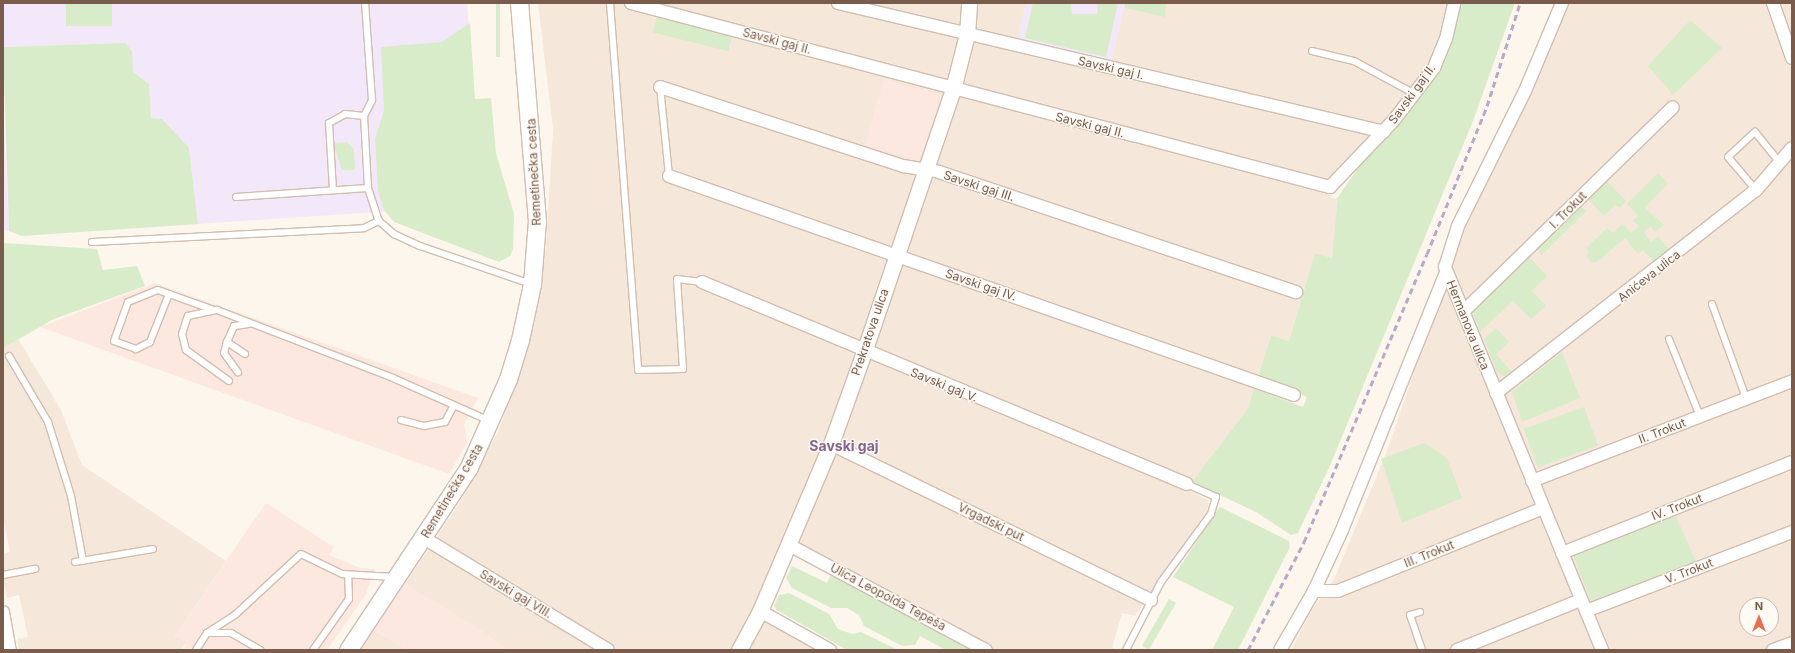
<!DOCTYPE html>
<meta charset="utf-8">
<style>
body{margin:0}
#map{position:relative;width:1795px;height:653px;overflow:hidden;background:#fdf6ec;font-family:Inter,sans-serif}
div>[style]{position:absolute}
[style*='--x']{left:calc(var(--x)*1px);top:calc(var(--y)*1px);width:calc(var(--w)*1px);rotate:calc(var(--a)*1deg)}
.residential>*{inset:0;background:#f5e8da}
.commercial>*{inset:0;background:#fde8e0;transform-origin:0 0}
.education>*{inset:0;background:#f3e8fa}
.green>*{inset:0;background:#d8ecc9;transform-origin:0 0}
.roads{filter:drop-shadow(1px 0 #d1beb0) drop-shadow(-1px 0 #d1beb0) drop-shadow(0 1px #d1beb0) drop-shadow(0 -1px #d1beb0)}
.service>*{height:6px;margin:-3px;padding:0 3px;transform-origin:3px;border-radius:3px;background:#fff}
.minor>*{height:12px;margin:-6px;padding:0 6px;transform-origin:6px;border-radius:6px;background:#fff}
.tertiary>*{height:15px;margin:-7.5px;padding:0 7.5px;transform-origin:7.5px;border-radius:7.5px;background:#fff}
.secondary>*{height:17px;margin:-8.5px;padding:0 8.5px;transform-origin:8.5px;border-radius:8.5px;background:#fff}
.rail>*{height:3px;margin-top:-1.5px;transform-origin:0;background:repeating-linear-gradient(90deg,#b9a8c9 0 6px,transparent 0 10px)}
span{translate:-50% -50%;white-space:nowrap;text-align:center;line-height:1.15;-webkit-text-stroke:3px #fffaf3;paint-order:stroke}
.street-label{font-size:12px;color:#7a5c4d}
.quarter-label{font-size:14px;color:#846695;font-weight:700}
.frame{position:absolute;inset:0;border:4px solid #7a5c4d;pointer-events:none}
.north{position:absolute;left:1739px;top:597px;width:40px;height:40px;box-sizing:border-box;background:#fffaf3;border:1px solid #cabbb1;border-radius:50%;rotate:0deg;font-size:11px;font-weight:700;line-height:16px;text-align:center;color:#7a5c4d}
.north::after{content:'';display:block;margin:auto;width:14px;height:18px;background:#e76f51;clip-path:polygon(50% 0,100% 100%,50% 72%,0 100%)}
</style>
<div id="map">
<div class="residential">
<i style="clip-path:polygon(538px 3px,1449px 3px,1443px 37px,1427px 68px,1386px 120px,1329px 178px,1332px 199px,1338px 197px,1339px 212px,1332px 258px,1315px 253px,1289px 341px,1271px 335px,1248px 408px,1187px 489px,1209px 501px,1207px 511px,1135px 616px,1122px 613px,1112px 648px,1117px 650px,992px 650px,786px 539px,752px 612px,822px 650px,509px 650px,405px 584px,458px 505px,498px 432px,534px 324px,546px 248px,553px 129px)"></i>
<i style="clip-path:polygon(evenodd,1567px 3px,1792px 3px,1792px 650px,1291px 650px,1309px 615px,1335px 577px,1387px 451px,1459px 240px,1567px 3px,1747px 605px,1771px 605px,1771px 629px,1747px 629px,1747px 605px)"></i>
<i style="clip-path:polygon(18px 339px,61px 410px,82px 465px,226px 561px,175px 636px,187px 642px,181px 650px,19px 650px,17px 639px,28px 637px,19px 595px,7px 598px,3px 581px,3px 554px,10px 552px,3px 517px,3px 348px)"></i>
<i style="clip-path:polygon(371px 629px,408px 650px,359px 650px)"></i>
</div>
<div class="commercial">
<i style="left:884px;top:79px;width:61px;height:69px;rotate:16deg"></i>
<i style="clip-path:polygon(155px 283px,478px 398px,464px 424px,467px 443px,449px 474px,40px 327px)"></i>
<i style="clip-path:polygon(266px 503px,334px 547px,329px 555px,360px 568px,375px 569px,366px 594px,327px 650px,184px 648px,187px 642px,175px 636px)"></i>
<i style="clip-path:polygon(405px 584px,481px 630px,509px 650px,408px 650px,371px 629px)"></i>
</div>
<div class="education">
<i style="clip-path:polygon(3px 3px,467px 3px,482px 205px,198px 224px,189px 148px,151px 118px,149px 84px,133px 72px,124px 43px,3px 47px)"></i>
<i style="clip-path:polygon(1026px 3px,1125px 3px,1111px 64px,1016px 43px)"></i>
<i style="clip-path:polygon(3px 103px,9px 231px,3px 229px)"></i>
</div>
<div class="green">
<i style="left:66px;top:3px;width:46px;height:23px"></i>
<i style="left:496px;top:3px;width:4px;height:54px"></i>
<i style="clip-path:polygon(1033px 3px,1071px 4px,1072px 14px,1097px 14px,1098px 3px,1118px 3px,1106px 57px,1025px 38px)"></i>
<i style="clip-path:polygon(1125px 3px,1166px 3px,1165px 17px,1125px 8px)"></i>
<i style="clip-path:polygon(1458px 3px,1515px 3px,1473px 121px,1329px 468px,1298px 533px,1291px 535px,1256px 512px,1192px 482px,1248px 408px,1254px 388px,1303px 407px,1307px 397px,1258px 377px,1271px 335px,1289px 341px,1315px 253px,1332px 258px,1338px 197px,1370px 151px,1414px 101px)"></i>
<i style="left:657px;top:15px;width:78px;height:18px;rotate:14deg"></i>
<i style="clip-path:polygon(1690px 20px,1722px 48px,1673px 95px,1648px 66px)"></i>
<i style="clip-path:polygon(470px 23px,475px 99px,491px 98px,496px 153px,514px 214px,513px 249px,510px 256px,499px 262px,394px 222px,384px 210px,378px 191px,375px 138px,384px 111px,381px 47px,442px 42px)"></i>
<i style="clip-path:polygon(125px 43px,132px 51px,133px 72px,149px 84px,151px 118px,162px 119px,189px 148px,198px 224px,22px 236px,9px 231px,3px 47px)"></i>
<i style="clip-path:polygon(347px 142px,354px 149px,355px 170px,342px 170px,333px 143px)"></i>
<i style="clip-path:polygon(1658px 173px,1668px 183px,1645px 208px,1664px 225px,1655px 232px,1650px 226px,1644px 232px,1651px 242px,1658px 236px,1669px 249px,1653px 261px,1643px 250px,1638px 254px,1625px 238px,1597px 262px,1591px 262px,1586px 256px,1589px 252px,1586px 248px,1607px 228px,1613px 233px,1622px 224px,1631px 233px,1639px 226px,1633px 221px,1638px 215px,1627px 204px)"></i>
<i style="clip-path:polygon(1606px 180px,1626px 201px,1620px 208px,1616px 205px,1604px 216px,1587px 198px)"></i>
<i style="clip-path:polygon(1580px 206px,1586px 211px,1542px 255px,1536px 248px)"></i>
<i style="clip-path:polygon(3px 243px,97px 249px,103px 270px,137px 266px,145px 286px,54px 319px,3px 348px)"></i>
<i style="clip-path:polygon(1528px 256px,1547px 276px,1532px 291px,1546px 306px,1531px 319px,1513px 301px,1480px 332px,1473px 313px)"></i>
<i style="clip-path:polygon(1496px 328px,1509px 342px,1496px 354px,1511px 371px,1504px 376px,1497px 372px,1484px 339px)"></i>
<i style="clip-path:polygon(1562px 352px,1580px 398px,1522px 422px,1512px 392px)"></i>
<i style="left:1584px;top:407px;width:41px;height:64px;rotate:70deg"></i>
<i style="clip-path:polygon(1424px 443px,1447px 458px,1462px 498px,1402px 523px,1381px 459px)"></i>
<i style="clip-path:polygon(1220px 507px,1289px 541px,1290px 547px,1238px 650px,1212px 650px,1234px 607px,1173px 577px)"></i>
<i style="clip-path:polygon(1675px 514px,1697px 564px,1599px 602px,1591px 601px,1573px 555px)"></i>
<i style="clip-path:polygon(792px 566px,827px 583px,832px 572px,973px 650px,946px 650px,920px 636px,915px 645px,902px 646px,864px 626px,859px 615px,847px 608px,831px 608px,792px 588px,786px 578px)"></i>
<i style="clip-path:polygon(789px 593px,829px 614px,838px 629px,852px 634px,861px 632px,898px 650px,847px 650px,777px 610px,774px 606px,779px 595px)"></i>
<i style="left:1169px;top:599px;width:8px;height:54px;rotate:30deg"></i>
</div>
<div class="roads">
<div class="service">
<i style="--x:610;--y:3;--w:368;--a:85.6"></i>
<i style="--x:638;--y:370;--w:45;--a:-1.3"></i>
<i style="--x:683;--y:369;--w:90;--a:-93.8"></i>
<i style="--x:677;--y:279;--w:25;--a:7"></i>
<i style="--x:1312;--y:51;--w:43;--a:13.4"></i>
<i style="--x:1354;--y:61;--w:69;--a:28.4"></i>
<i style="--x:660;--y:87;--w:89;--a:84.2"></i>
<i style="--x:364;--y:116;--w:18;--a:-63"></i>
<i style="--x:372;--y:100;--w:97;--a:-94.1"></i>
<i style="--x:333;--y:190;--w:67;--a:-93.4"></i>
<i style="--x:329;--y:123;--w:18;--a:-29"></i>
<i style="--x:345;--y:114;--w:19;--a:6"></i>
<i style="--x:364;--y:116;--w:72;--a:86.8"></i>
<i style="--x:368;--y:188;--w:35;--a:72"></i>
<i style="--x:1756;--y:190;--w:43;--a:-130.3"></i>
<i style="--x:1728;--y:157;--w:37;--a:-43"></i>
<i style="--x:1755;--y:132;--w:40;--a:51"></i>
<i style="--x:236;--y:197;--w:132;--a:-3.9"></i>
<i style="--x:92;--y:242;--w:272;--a:-2.9"></i>
<i style="--x:364;--y:228;--w:17;--a:-25"></i>
<i style="--x:379;--y:221;--w:20;--a:41"></i>
<i style="--x:394;--y:234;--w:29;--a:25"></i>
<i style="--x:420;--y:246;--w:117;--a:18.9"></i>
<i style="--x:169;--y:294;--w:52;--a:111.6"></i>
<i style="--x:150;--y:342;--w:16;--a:153"></i>
<i style="--x:136;--y:349;--w:23;--a:-160"></i>
<i style="--x:114;--y:341;--w:41;--a:-70.3"></i>
<i style="--x:128;--y:302;--w:32;--a:-22"></i>
<i style="--x:158;--y:290;--w:12;--a:20"></i>
<i style="--x:169;--y:294;--w:45;--a:19.7"></i>
<i style="--x:1712;--y:304;--w:100;--a:70.1"></i>
<i style="--x:1669;--y:339;--w:83;--a:68.1"></i>
<i style="--x:227;--y:342;--w:11;--a:105"></i>
<i style="--x:224;--y:353;--w:24;--a:54"></i>
<i style="--x:245;--y:354;--w:22;--a:-146"></i>
<i style="--x:227;--y:342;--w:17;--a:-66"></i>
<i style="--x:234;--y:326;--w:15;--a:-8"></i>
<i style="--x:9;--y:356;--w:77;--a:59.4"></i>
<i style="--x:48;--y:422;--w:77;--a:72.7"></i>
<i style="--x:71;--y:496;--w:66;--a:79.5"></i>
<i style="--x:229;--y:381;--w:53;--a:-144.2"></i>
<i style="--x:186;--y:350;--w:16;--a:-104"></i>
<i style="--x:182;--y:334;--w:19;--a:-72"></i>
<i style="--x:188;--y:316;--w:30;--a:-12"></i>
<i style="--x:217;--y:310;--w:189;--a:21.1"></i>
<i style="--x:393;--y:378;--w:104;--a:23.9"></i>
<i style="--x:401;--y:420;--w:24;--a:15"></i>
<i style="--x:424;--y:426;--w:21;--a:-11"></i>
<i style="--x:445;--y:422;--w:17;--a:-62"></i>
<i style="--x:75;--y:562;--w:79;--a:-9.5"></i>
<i style="--x:3;--y:575;--w:33;--a:-11"></i>
<i style="--x:1420;--y:612;--w:10;--a:163"></i>
<i style="--x:1410;--y:615;--w:37;--a:71"></i>
<i style="--x:207;--y:633;--w:24;--a:0"></i>
<i style="--x:231;--y:633;--w:34;--a:30"></i>
<i style="--x:196;--y:650;--w:20;--a:-57"></i>
<i style="--x:207;--y:633;--w:35;--a:-33"></i>
<i style="--x:236;--y:614;--w:88;--a:-42.7"></i>
<i style="--x:301;--y:554;--w:46;--a:26"></i>
<i style="--x:342;--y:574;--w:52;--a:3.3"></i>
<i style="--x:313;--y:650;--w:62;--a:-54.8"></i>
<i style="--x:349;--y:599;--w:24;--a:-92"></i>
<i style="--x:1126;--y:650;--w:76;--a:-62.8"></i>
<i style="--x:1161;--y:582;--w:84;--a:-53.7"></i>
<i style="--x:1211;--y:514;--w:18;--a:-74"></i>
<i style="--x:1216;--y:497;--w:32;--a:-156"></i>
</div>
<div class="minor">
<i style="--x:631;--y:3;--w:723;--a:14.75"></i>
<i style="--x:1330;--y:187;--w:93;--a:-46.3"></i>
<i style="--x:1394;--y:120;--w:66;--a:-52.4"></i>
<i style="--x:1434;--y:68;--w:31;--a:-68"></i>
<i style="--x:1446;--y:39;--w:37;--a:-77"></i>
<i style="--x:838;--y:3;--w:561;--a:13.29"></i>
<i style="--x:1562;--y:3;--w:95;--a:112.8"></i>
<i style="--x:1525;--y:91;--w:151;--a:116.4"></i>
<i style="--x:1458;--y:226;--w:43;--a:107.6"></i>
<i style="--x:1445;--y:267;--w:414;--a:67.7"></i>
<i style="--x:1773;--y:3;--w:58;--a:70.9"></i>
<i style="--x:660;--y:87;--w:256;--a:18"></i>
<i style="--x:903;--y:166;--w:36;--a:9"></i>
<i style="--x:939;--y:172;--w:377;--a:18.6"></i>
<i style="--x:669;--y:176;--w:662;--a:19.31"></i>
<i style="--x:702;--y:282;--w:525;--a:22.61"></i>
<i style="--x:1463;--y:312;--w:293;--a:-44.3"></i>
<i style="--x:1496;--y:393;--w:330;--a:-38"></i>
<i style="--x:1756;--y:190;--w:55;--a:-49.4"></i>
<i style="--x:831;--y:444;--w:356;--a:26"></i>
<i style="--x:1532;--y:481;--w:279;--a:-21"></i>
<i style="--x:424;--y:538;--w:215;--a:31.3"></i>
<i style="--x:789;--y:545;--w:223;--a:28.1"></i>
<i style="--x:1562;--y:553;--w:247;--a:-21.6"></i>
<i style="--x:1314;--y:591;--w:24;--a:0"></i>
<i style="--x:1338;--y:591;--w:221;--a:-22"></i>
<i style="--x:760;--y:611;--w:80;--a:29.1"></i>
<i style="--x:1586;--y:611;--w:221;--a:-21"></i>
<i style="--x:3;--y:612;--w:39;--a:80"></i>
<i style="--x:1280;--y:650;--w:68;--a:-60"></i>
<i style="--x:1314;--y:591;--w:67;--a:-65.3"></i>
<i style="--x:1342;--y:530;--w:277;--a:-68"></i>
<i style="--x:1457;--y:650;--w:134;--a:-22"></i>
<i style="--x:1773;--y:650;--w:20;--a:-20"></i>
</div>
<div class="tertiary">
<i style="--x:739;--y:650;--w:44;--a:-61.7"></i>
<i style="--x:760;--y:611;--w:181;--a:-67"></i>
<i style="--x:831;--y:444;--w:98;--a:-70.3"></i>
<i style="--x:864;--y:352;--w:278;--a:-71.3"></i>
<i style="--x:953;--y:89;--w:57;--a:-75.7"></i>
<i style="--x:967;--y:34;--w:31;--a:-86"></i>
</div>
<div class="secondary">
<i style="--x:348;--y:650;--w:219;--a:-56.5"></i>
<i style="--x:469;--y:467;--w:96;--a:-66.1"></i>
<i style="--x:508;--y:379;--w:41;--a:-72.9"></i>
<i style="--x:520;--y:340;--w:57;--a:-77.9"></i>
<i style="--x:532;--y:284;--w:63;--a:-85.5"></i>
<i style="--x:537;--y:221;--w:219;--a:-94.7"></i>
</div>
</div>
<div class="rail">
<i style="--x:1248;--y:650;--w:122;--a:-62.6"></i>
<i style="--x:1304;--y:542;--w:313;--a:-66.9"></i>
<i style="--x:1427;--y:254;--w:160;--a:-67.9"></i>
<i style="--x:1487;--y:106;--w:108;--a:-72.2"></i>
</div>
<div class="street-label">
<span style="left:777px;top:41px;rotate:15deg">Savski gaj II.</span>
<span style="left:1111px;top:68px;rotate:13deg">Savski gaj I.</span>
<span style="left:1412px;top:94px;rotate:-54deg">Savski gaj II.</span>
<span style="left:1090px;top:125px;rotate:14deg">Savski gaj II.</span>
<span style="left:534px;top:172px;rotate:-93deg">Remetinečka cesta</span>
<span style="left:979px;top:186px;rotate:18deg">Savski gaj III.</span>
<span style="left:1568px;top:210px;rotate:-45deg">I. Trokut</span>
<span style="left:1649px;top:276px;rotate:-38deg">Anićeva ulica</span>
<span style="left:981px;top:285px;rotate:19deg">Savski gaj IV.</span>
<span style="left:1468px;top:325px;rotate:68deg">Hermanova ulica</span>
<span style="left:870px;top:332px;rotate:-71deg">Prekratova ulica</span>
<span style="left:944px;top:385px;rotate:22deg">Savski gaj V.</span>
<span style="left:1662px;top:431px;rotate:-21deg">II. Trokut</span>
<span style="left:452px;top:491px;rotate:-59deg">Remetinečka cesta</span>
<span style="left:1677px;top:507px;rotate:-21deg">IV. Trokut</span>
<span style="left:991px;top:522px;rotate:26deg">Vrgadski put</span>
<span style="left:1429px;top:554px;rotate:-22deg">III. Trokut</span>
<span style="left:1689px;top:571px;rotate:-21deg">V. Trokut</span>
<span style="left:516px;top:594px;rotate:31deg">Savski gaj VIII.</span>
<span style="left:888px;top:597px;rotate:28deg">Ulica Leopolda Tepeša</span>
</div>
<div class="quarter-label">
<span style="left:844px;top:446px">Savski gaj</span>
</div>
<div class="frame"></div>
<div class="north">N</div>
</div>
